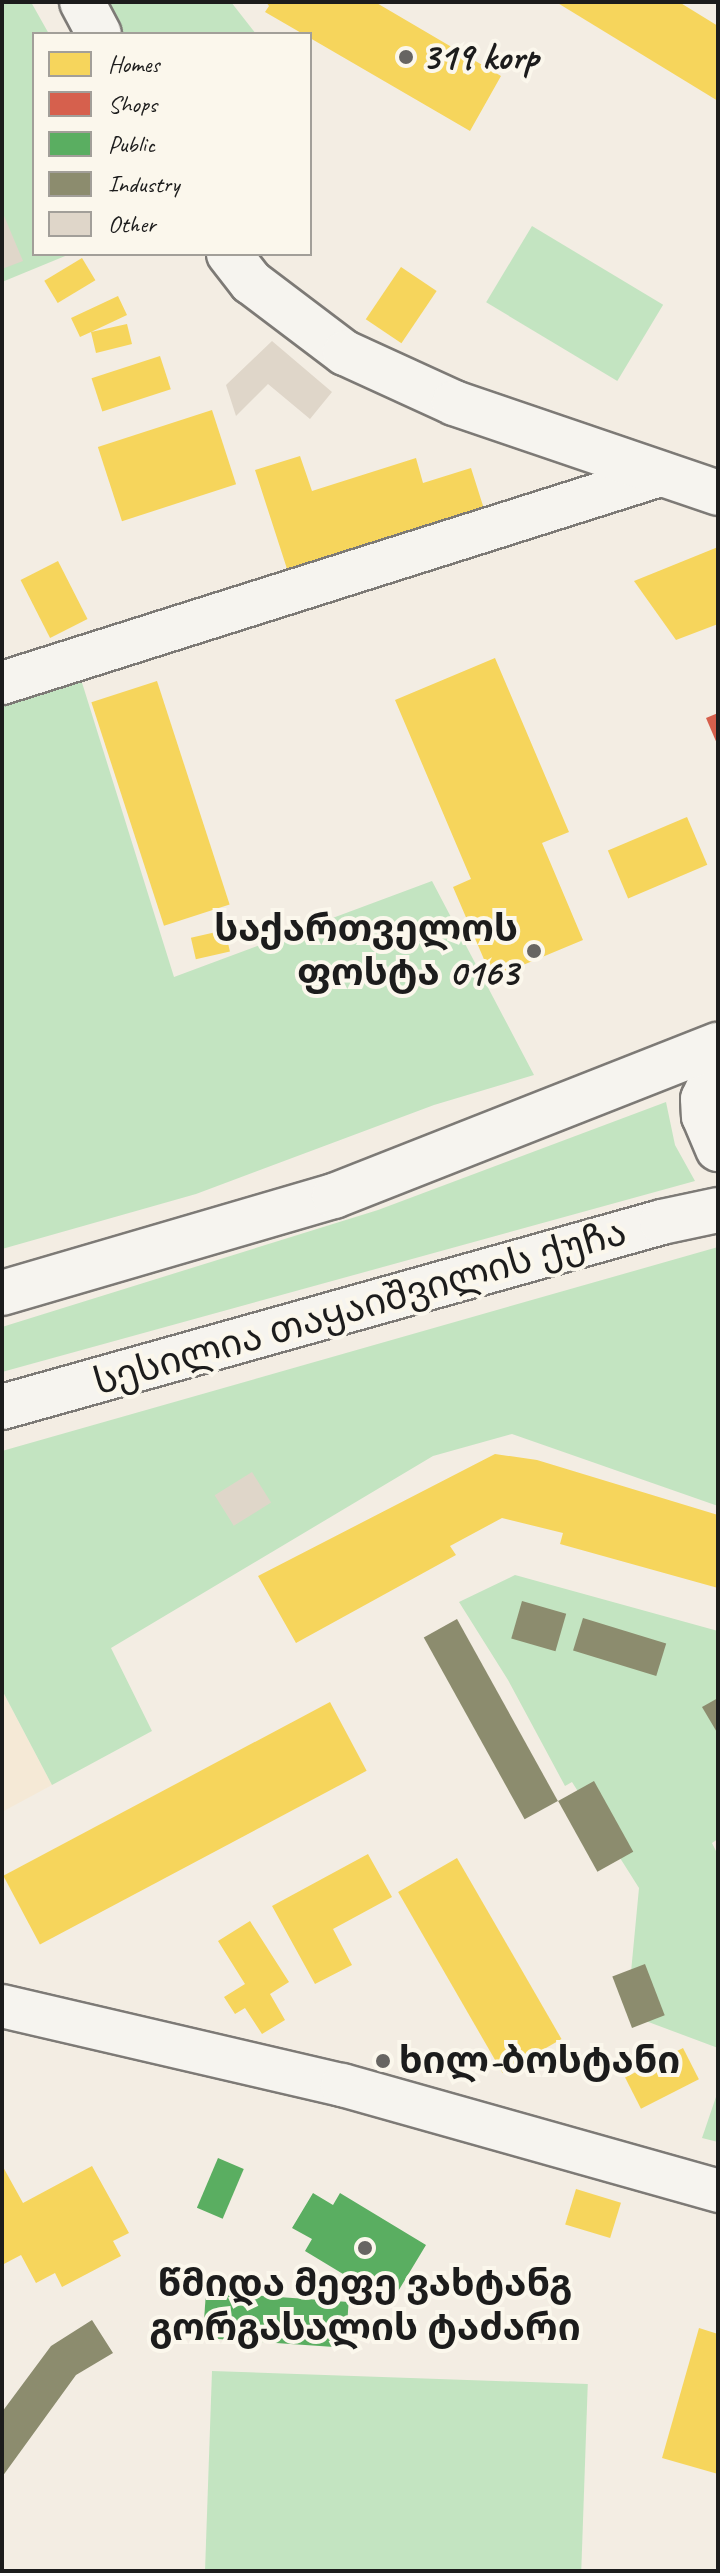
<!DOCTYPE html>
<meta charset="utf-8">
<style>
body{margin:0}
#map{position:relative;width:720px;height:2573px;overflow:hidden;background:#f3ede3;font-family:Caveat,"Noto Sans Georgian",sans-serif}
div>[style]{position:absolute}
[style*='--x']{left:calc(var(--x)*1px);top:calc(var(--y)*1px);width:calc(var(--w)*1px);rotate:calc(var(--a)*1deg)}
.built>*{inset:0;background:#f5e9d6}
.green>*{inset:0;background:#c3e4c1;transform-origin:0 0}
.homes>*{inset:0;background:#f6d55c;transform-origin:0 0}
.shops>*{inset:0;background:#d6604d}
.public>*{inset:0;background:#5aae61;transform-origin:0 0}
.industry>*{inset:0;background:#8c8c6e;transform-origin:0 0}
.building>*{inset:0;background:#dfd6c9;transform-origin:0 0}
.roads{filter:drop-shadow(2px 0 #7d7a76) drop-shadow(-2px 0 #7d7a76) drop-shadow(0 2px #7d7a76) drop-shadow(0 -2px #7d7a76)}
.minor>*{height:42px;margin:-21px;padding:0 21px;transform-origin:21px;border-radius:21px;background:#f6f4ef}
.tertiary>*{height:44px;margin:-22px;padding:0 22px;transform-origin:22px;border-radius:22px;background:#f6f4ef}
.secondary>*{height:44px;margin:-22px;padding:0 22px;transform-origin:22px;border-radius:22px;background:#f6f4ef}
.dots>*{width:22px;height:22px;translate:-50% -50%;box-sizing:border-box;border:4px solid #fbf7ec;border-radius:50%}
span{translate:-50% -50%;white-space:nowrap;text-align:center;line-height:1.15;-webkit-text-stroke:8px #fbf7ec;paint-order:stroke}
.poi-label{font-size:38px;color:#1c1c1c;font-weight:700}
.left{translate:0 -50%;text-align:left}
.right{translate:-100% -50%;text-align:right}
.street-label{font-size:38px;color:#1c1c1c}
.frame{position:absolute;inset:0;border:4px solid #1c1c1c;pointer-events:none}
.legend{position:absolute;left:32px;top:32px;width:280px;height:224px;box-sizing:border-box;background:#fbf7ec;border:2px solid #a29f99;margin:0;padding:10px 14px;list-style:none;font-size:24px;color:#1c1c1c}
.legend li{display:flex;align-items:center;gap:16px;height:40px}
.legend b{width:40px;border:2px solid #a29f99}
</style>
<div id="map">
<div class="built">
<i style="clip-path:polygon(2px 1690px,52px 1785px,2px 1812px)"></i>
</div>
<div class="green">
<i style="clip-path:polygon(2px 2px,31px 2px,49px 34px,34px 34px,34px 254px,70px 254px,2px 282px)"></i>
<i style="clip-path:polygon(98px 2px,231px 2px,256px 34px,114px 34px)"></i>
<i style="left:532px;top:226px;width:153px;height:89px;rotate:31deg"></i>
<i style="clip-path:polygon(79px 673px,174px 977px,432px 881px,534px 1075px,434px 1105px,196px 1194px,2px 1249px,2px 701px)"></i>
<i style="clip-path:polygon(666px 1102px,675px 1145px,695px 1181px,2px 1372px,2px 1327px,378px 1210px)"></i>
<i style="clip-path:polygon(718px 1247px,718px 1506px,512px 1434px,433px 1456px,111px 1648px,152px 1731px,52px 1785px,2px 1690px,2px 1451px)"></i>
<i style="clip-path:polygon(515px 1575px,718px 1631px,718px 1839px,712px 1843px,718px 1855px,718px 2048px,627px 2014px,639px 1888px,572px 1782px,565px 1786px,508px 1680px,459px 1602px)"></i>
<i style="clip-path:polygon(718px 2091px,718px 2142px,702px 2138px)"></i>
<i style="left:212px;top:2371px;width:376px;height:200px;rotate:2deg"></i>
</div>
<div class="homes">
<i style="clip-path:polygon(266px 2px,375px 2px,501px 76px,470px 131px,310px 38px,310px 34px,303px 34px,265px 12px,269px 6px)"></i>
<i style="clip-path:polygon(556px 2px,679px 2px,718px 26px,718px 101px)"></i>
<i style="left:82px;top:258px;width:26px;height:44px;rotate:59deg"></i>
<i style="left:401px;top:267px;width:43px;height:63px;rotate:34deg"></i>
<i style="clip-path:polygon(118px 296px,127px 315px,91px 332px,127px 324px,132px 344px,96px 353px,91px 332px,80px 337px,71px 318px)"></i>
<i style="left:160px;top:356px;width:35px;height:72px;rotate:72deg"></i>
<i style="left:212px;top:410px;width:78px;height:120px;rotate:72deg"></i>
<i style="clip-path:polygon(300px 456px,312px 491px,416px 458px,423px 483px,471px 468px,485px 512px,289px 575px,255px 470px)"></i>
<i style="clip-path:polygon(718px 547px,718px 624px,676px 640px,634px 581px)"></i>
<i style="left:58px;top:561px;width:65px;height:42px;rotate:63deg"></i>
<i style="clip-path:polygon(495px 658px,569px 832px,542px 843px,583px 940px,492px 978px,453px 887px,471px 879px,395px 700px)"></i>
<i style="left:157px;top:681px;width:235px;height:69px;rotate:72deg"></i>
<i style="left:687px;top:817px;width:52px;height:86px;rotate:67deg"></i>
<i style="left:225px;top:930px;width:22px;height:35px;rotate:77deg"></i>
<i style="clip-path:polygon(495px 1454px,537px 1460px,718px 1515px,718px 1588px,560px 1544px,563px 1533px,502px 1518px,450px 1546px,456px 1555px,296px 1643px,258px 1576px)"></i>
<i style="left:330px;top:1702px;width:78px;height:370px;rotate:62deg"></i>
<i style="clip-path:polygon(368px 1854px,392px 1897px,333px 1929px,352px 1965px,315px 1984px,272px 1906px)"></i>
<i style="left:457px;top:1858px;width:209px;height:68px;rotate:60deg"></i>
<i style="clip-path:polygon(250px 1921px,289px 1982px,270px 1994px,285px 2020px,262px 2034px,245px 2008px,235px 2014px,224px 1997px,245px 1984px,218px 1941px)"></i>
<i style="left:683px;top:2048px;width:35px;height:65px;rotate:63deg"></i>
<i style="clip-path:polygon(2px 2165px,23px 2203px,92px 2166px,129px 2233px,113px 2241px,121px 2256px,62px 2287px,55px 2273px,36px 2283px,21px 2255px,2px 2265px)"></i>
<i style="left:576px;top:2189px;width:47px;height:37px;rotate:17deg"></i>
<i style="clip-path:polygon(699px 2328px,718px 2334px,718px 2474px,662px 2458px)"></i>
</div>
<div class="shops">
<i style="clip-path:polygon(718px 713px,718px 746px,706px 718px)"></i>
</div>
<div class="public">
<i style="left:218px;top:2158px;width:28px;height:54px;rotate:23deg"></i>
<i style="clip-path:polygon(313px 2193px,333px 2205px,340px 2193px,426px 2245px,391px 2303px,305px 2251px,312px 2239px,292px 2228px)"></i>
<i style="left:206px;top:2292px;width:143px;height:46px;rotate:4deg"></i>
</div>
<div class="industry">
<i style="left:522px;top:1601px;width:46px;height:39px;rotate:16deg"></i>
<i style="left:583px;top:1618px;width:87px;height:34px;rotate:17deg"></i>
<i style="left:457px;top:1619px;width:208px;height:38px;rotate:61deg"></i>
<i style="clip-path:polygon(718px 1698px,718px 1734px,702px 1707px)"></i>
<i style="left:594px;top:1781px;width:81px;height:41px;rotate:61deg"></i>
<i style="left:645px;top:1964px;width:55px;height:35px;rotate:69deg"></i>
<i style="clip-path:polygon(92px 2320px,113px 2353px,76px 2375px,2px 2477px,2px 2412px,51px 2346px)"></i>
</div>
<div class="building">
<i style="clip-path:polygon(2px 211px,23px 261px,2px 269px)"></i>
<i style="clip-path:polygon(272px 341px,332px 392px,310px 419px,268px 384px,236px 416px,226px 385px)"></i>
<i style="left:252px;top:1472px;width:36px;height:44px;rotate:58deg"></i>
</div>
<div class="roads">
<div class="minor">
<i style="--x:2;--y:683;--w:690;--a:-17.54"></i>
<i style="--x:2;--y:2006;--w:349;--a:13.1"></i>
<i style="--x:342;--y:2085;--w:391;--a:15.7"></i>
</div>
<div class="tertiary">
<i style="--x:82;--y:2;--w:36;--a:62"></i>
<i style="--x:229;--y:254;--w:36;--a:52"></i>
<i style="--x:251;--y:282;--w:118;--a:37.1"></i>
<i style="--x:345;--y:353;--w:120;--a:24.6"></i>
<i style="--x:454;--y:403;--w:279;--a:18.8"></i>
</div>
<div class="secondary">
<i style="--x:718;--y:1067;--w:35;--a:115"></i>
<i style="--x:703;--y:1099;--w:17;--a:87"></i>
<i style="--x:704;--y:1116;--w:36;--a:67"></i>
<i style="--x:2;--y:1293;--w:346;--a:-16.3"></i>
<i style="--x:334;--y:1196;--w:413;--a:-21.5"></i>
<i style="--x:2;--y:1407;--w:685;--a:-15.66"></i>
<i style="--x:662;--y:1222;--w:57;--a:-12.1"></i>
</div>
</div>
<div class="dots">
<i style="left:406px;top:57px;background:#676562"></i>
<i style="left:534px;top:951px;background:#676562"></i>
<i style="left:383px;top:2061px;background:#676562"></i>
<i style="left:365px;top:2248px;background:#676562"></i>
</div>
<div class="poi-label">
<span class="left" style="left:422px;top:57px">319 korp</span>
<span class="right" style="left:518px;top:951px">საქართველოს<br>ფოსტა 0163</span>
<span class="left" style="left:399px;top:2061px">ხილ-ბოსტანი</span>
<span style="left:365px;top:2306px">წმიდა მეფე ვახტანგ<br>გორგასალის ტაძარი</span>
</div>
<div class="street-label">
<span style="left:360px;top:1307px;rotate:-16deg">სესილია თაყაიშვილის ქუჩა</span>
</div>
<div class="frame"></div>
<ul class="legend">
<li><b style="height:22px;background:#f6d55c"></b>Homes</li>
<li><b style="height:22px;background:#d6604d"></b>Shops</li>
<li><b style="height:22px;background:#5aae61"></b>Public</li>
<li><b style="height:22px;background:#8c8c6e"></b>Industry</li>
<li><b style="height:22px;background:#dfd6c9"></b>Other</li>
</ul>
</div>
